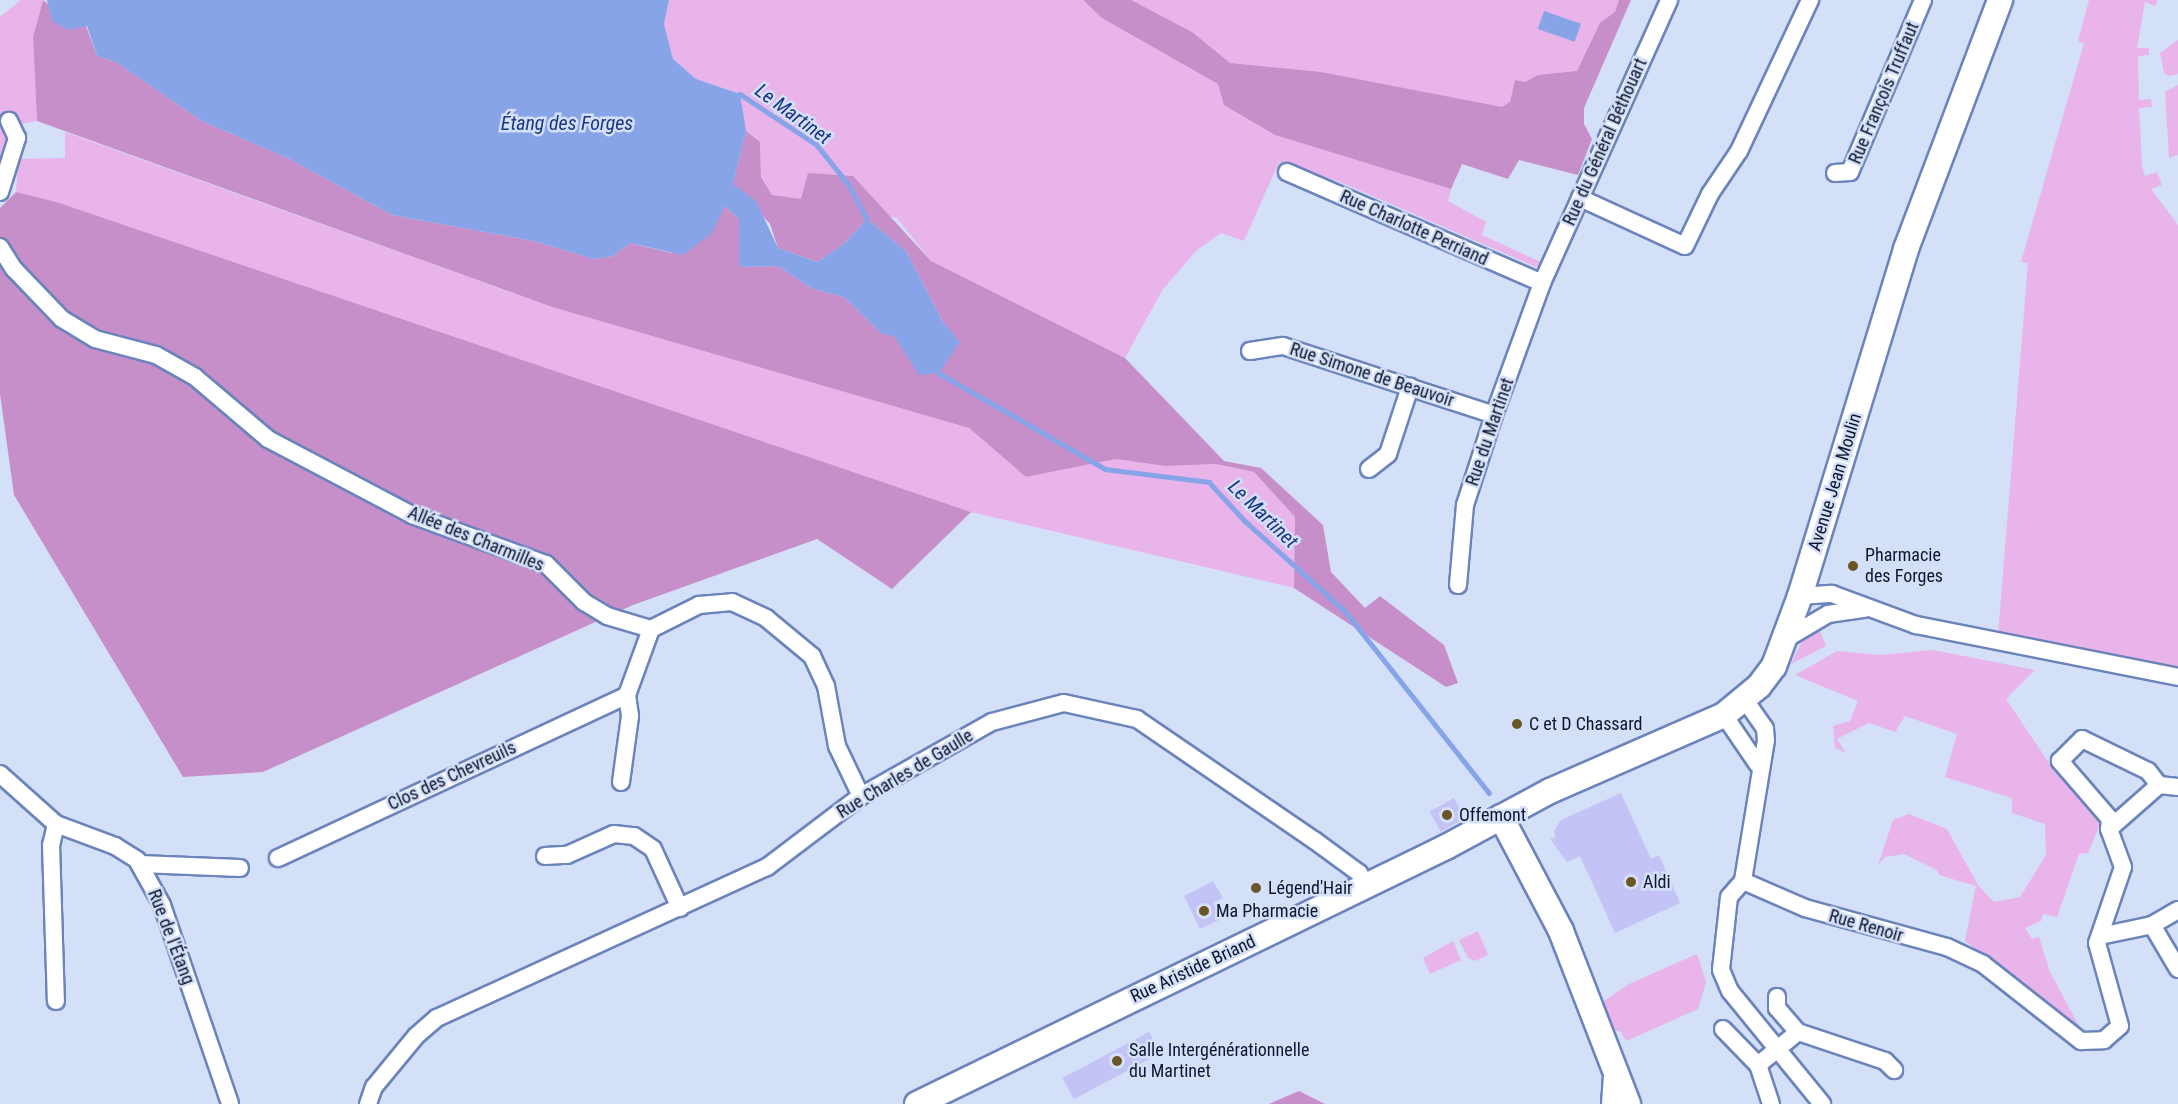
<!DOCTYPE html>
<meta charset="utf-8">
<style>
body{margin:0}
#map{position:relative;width:2178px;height:1104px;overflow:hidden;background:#d4dff8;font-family:"Roboto Condensed",sans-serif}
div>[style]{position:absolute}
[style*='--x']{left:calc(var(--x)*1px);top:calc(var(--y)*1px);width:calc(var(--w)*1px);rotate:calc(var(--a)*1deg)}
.green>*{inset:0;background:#e8b4ea}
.forest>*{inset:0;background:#c78fc9}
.water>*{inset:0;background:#86a4e7;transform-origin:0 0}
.stream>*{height:4.5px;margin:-2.25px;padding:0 2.25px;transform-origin:2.25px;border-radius:2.25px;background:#86a4e7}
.building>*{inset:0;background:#c4c3f6;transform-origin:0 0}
.roads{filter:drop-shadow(2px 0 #6b84bb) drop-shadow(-2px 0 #6b84bb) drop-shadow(0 2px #6b84bb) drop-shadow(0 -2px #6b84bb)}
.street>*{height:16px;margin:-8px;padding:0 8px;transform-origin:8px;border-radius:8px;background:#fff}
.secondary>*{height:24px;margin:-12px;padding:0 12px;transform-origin:12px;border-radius:12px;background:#fff}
.dots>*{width:16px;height:16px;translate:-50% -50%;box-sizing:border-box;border:3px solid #d4dff8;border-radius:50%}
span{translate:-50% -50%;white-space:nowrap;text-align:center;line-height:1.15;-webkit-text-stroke:5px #d4dff8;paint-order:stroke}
.street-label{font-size:18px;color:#0d162b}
.poi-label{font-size:18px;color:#0d162b}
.left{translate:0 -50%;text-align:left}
.water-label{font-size:20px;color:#1a3581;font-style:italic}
</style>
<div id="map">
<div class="green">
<i style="clip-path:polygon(21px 0,43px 0,33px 37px,37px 121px,19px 124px,4px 159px,0 160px,0 17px)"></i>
<i style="clip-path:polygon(669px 0,1083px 0,1102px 17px,1089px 0,1628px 0,1586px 98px,1275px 135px,1451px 189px,1448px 201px,1486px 222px,1482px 235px,1541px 262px,1536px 267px,1340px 182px,1279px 162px,1244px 241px,1221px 233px,1197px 250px,1163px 289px,1125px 358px,931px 261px,897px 218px,772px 195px,761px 177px,760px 142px,746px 131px,740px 112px,740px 94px,696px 79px,673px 59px,664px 24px)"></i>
<i style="clip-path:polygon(2089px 0,2158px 0,2155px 6px,2145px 2px,2137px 48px,2149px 48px,2149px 55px,2138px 56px,2139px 100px,2151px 99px,2152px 107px,2139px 108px,2142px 167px,2145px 176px,2157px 172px,2162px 185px,2151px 189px,2178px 225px,2178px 672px,1998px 635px,2028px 263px,2021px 262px,2084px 43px,2078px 41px)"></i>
<i style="clip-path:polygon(2178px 40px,2178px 74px,2170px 76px,2164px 73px,2160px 53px)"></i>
<i style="clip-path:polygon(2178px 85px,2178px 155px,2169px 158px,2165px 92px)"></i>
<i style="clip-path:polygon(65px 132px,552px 307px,969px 428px,1026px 477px,1116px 459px,1165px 466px,1216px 464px,1254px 472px,1295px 517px,1294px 588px,971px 512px,16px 192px,18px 159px,65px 158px)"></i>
<i style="clip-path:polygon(1819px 629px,1826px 646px,1791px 664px,1802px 641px)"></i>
<i style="clip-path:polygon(1933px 650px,2035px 670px,2006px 699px,2055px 772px,2085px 797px,2101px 822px,2088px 853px,2079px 854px,2057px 917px,2043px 914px,2041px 921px,2025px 928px,2032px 939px,2039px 937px,2050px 972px,2080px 1028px,1965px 941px,1976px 886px,1939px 875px,1937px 870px,1904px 854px,1885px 857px,1878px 865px,1893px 820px,1909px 814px,1947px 829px,1978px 885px,1994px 902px,2020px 897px,2046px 855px,2045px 824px,2012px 813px,2012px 798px,1945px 777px,1957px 734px,1905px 716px,1895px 732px,1869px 723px,1837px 739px,1846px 753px,1835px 748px,1833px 726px,1850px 721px,1858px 701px,1795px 675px,1837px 651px,1880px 655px)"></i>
<i style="clip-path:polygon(1478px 931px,1488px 955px,1475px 961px,1468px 958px,1459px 940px)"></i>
<i style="clip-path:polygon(1453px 941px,1461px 960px,1430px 974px,1423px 958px)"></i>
<i style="clip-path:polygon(1697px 954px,1706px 982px,1698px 1009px,1626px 1041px,1621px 1032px,1612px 1029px,1604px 1001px,1629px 984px)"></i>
</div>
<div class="forest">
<i style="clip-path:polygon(43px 0,76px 26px,86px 26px,97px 56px,116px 62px,202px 121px,290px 159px,392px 215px,534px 241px,594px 259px,613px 256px,630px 243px,672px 253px,725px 206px,739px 219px,740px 267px,778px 266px,811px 288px,844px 297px,881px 333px,959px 342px,943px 322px,906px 251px,867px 219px,845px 243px,817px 262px,778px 248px,770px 224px,733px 184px,746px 131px,760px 142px,761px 177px,772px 195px,801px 199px,808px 173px,853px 176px,931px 261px,1125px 358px,1224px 461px,1261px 468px,1323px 525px,1331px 572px,1365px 608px,1380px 596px,1444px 645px,1458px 683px,1446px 687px,1294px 588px,1295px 517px,1254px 472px,1216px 464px,1165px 466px,1116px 459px,1026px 477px,969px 428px,552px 307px,37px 121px,33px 37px)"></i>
<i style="clip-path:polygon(1083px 0,1131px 0,1192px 32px,1230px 63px,1321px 72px,1502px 107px,1510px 102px,1515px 80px,1525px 82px,1538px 75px,1577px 71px,1600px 23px,1615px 12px,1619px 0,1631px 0,1584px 108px,1584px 124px,1592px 139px,1578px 175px,1519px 160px,1508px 179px,1462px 164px,1451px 189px,1275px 135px,1224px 105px,1218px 84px,1102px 18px)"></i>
<i style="clip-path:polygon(16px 192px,56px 202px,971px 512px,892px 589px,817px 539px,633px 605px,263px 772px,183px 777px,14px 495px,0 394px,0 208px)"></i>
<i style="clip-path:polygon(1299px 1091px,1325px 1104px,1269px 1104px)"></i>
</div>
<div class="water">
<i style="clip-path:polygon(47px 0,669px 0,664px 24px,673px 59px,696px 79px,740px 94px,746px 131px,733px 184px,756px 201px,778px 248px,817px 262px,845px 243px,867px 219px,906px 251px,943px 322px,960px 342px,939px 373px,919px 375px,895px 337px,881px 333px,844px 297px,811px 288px,778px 266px,739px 267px,739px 219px,725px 206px,712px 233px,683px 255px,630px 243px,613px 256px,594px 259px,534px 241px,392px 215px,290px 159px,202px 121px,116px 62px,97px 56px,87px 26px,68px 30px,52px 21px)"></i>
<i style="left:1544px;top:11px;width:39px;height:19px;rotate:19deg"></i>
</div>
<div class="stream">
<i style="--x:740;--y:94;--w:92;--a:33.5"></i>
<i style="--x:817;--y:145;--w:51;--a:51.3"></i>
<i style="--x:849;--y:185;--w:38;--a:62"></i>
<i style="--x:939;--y:373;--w:192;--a:30"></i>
<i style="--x:1105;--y:469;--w:105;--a:7.1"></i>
<i style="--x:1209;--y:482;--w:53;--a:47.3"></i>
<i style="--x:1245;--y:521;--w:135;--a:42"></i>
<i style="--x:1345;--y:611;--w:232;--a:51.6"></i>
</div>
<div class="building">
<i style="clip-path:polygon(1621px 793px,1651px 859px,1659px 855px,1680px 903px,1615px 933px,1580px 856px,1567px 862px,1550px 839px,1556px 837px,1554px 831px,1561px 820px)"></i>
<i style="left:1454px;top:798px;width:23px;height:28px;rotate:61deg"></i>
<i style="clip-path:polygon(1213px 881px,1223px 898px,1213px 903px,1221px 919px,1200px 929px,1184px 896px)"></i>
<i style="left:1149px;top:1032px;width:24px;height:98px;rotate:62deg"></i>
</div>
<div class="roads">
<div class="street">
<i style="--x:1287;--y:172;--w:278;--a:23.5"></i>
<i style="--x:1835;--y:173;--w:15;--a:-4"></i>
<i style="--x:1850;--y:172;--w:187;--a:-67"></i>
<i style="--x:0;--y:192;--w:57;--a:-72.5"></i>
<i style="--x:17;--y:138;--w:19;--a:-115"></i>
<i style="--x:1580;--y:198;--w:115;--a:24.6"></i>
<i style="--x:1685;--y:246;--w:58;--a:-64.3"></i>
<i style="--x:1710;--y:194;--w:52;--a:-56"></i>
<i style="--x:1739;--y:151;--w:167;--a:-64.8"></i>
<i style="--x:0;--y:247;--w:26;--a:58"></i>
<i style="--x:14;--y:269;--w:69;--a:46.2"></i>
<i style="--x:62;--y:319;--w:39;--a:31"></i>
<i style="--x:95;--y:339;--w:63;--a:14.7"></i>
<i style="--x:156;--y:355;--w:45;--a:29.4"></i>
<i style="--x:195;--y:377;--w:96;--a:40.3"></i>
<i style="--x:268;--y:439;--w:163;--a:27.8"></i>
<i style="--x:412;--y:515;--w:143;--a:20.1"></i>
<i style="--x:546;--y:564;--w:54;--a:45"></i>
<i style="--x:584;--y:602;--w:27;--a:31"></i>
<i style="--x:607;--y:616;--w:46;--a:16.5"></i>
<i style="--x:651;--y:629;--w:54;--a:-26.6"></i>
<i style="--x:699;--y:605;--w:33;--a:-5"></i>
<i style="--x:732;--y:602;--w:38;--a:25"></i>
<i style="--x:766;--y:618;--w:60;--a:39.6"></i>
<i style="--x:812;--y:656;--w:33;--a:65"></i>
<i style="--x:826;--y:686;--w:61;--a:79.6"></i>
<i style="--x:837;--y:746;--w:55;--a:64.4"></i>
<i style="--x:1250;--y:351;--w:33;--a:-9"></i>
<i style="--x:1283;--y:346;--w:222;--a:18.1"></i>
<i style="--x:1369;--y:469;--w:24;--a:-38"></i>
<i style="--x:1388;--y:454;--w:71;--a:-71.8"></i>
<i style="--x:1458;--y:585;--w:80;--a:-85"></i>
<i style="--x:1465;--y:505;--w:95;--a:-72.1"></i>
<i style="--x:1494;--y:415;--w:140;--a:-70"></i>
<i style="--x:1542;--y:283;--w:310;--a:-65.8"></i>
<i style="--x:1800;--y:596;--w:32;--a:-4"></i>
<i style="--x:1832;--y:594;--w:90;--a:20.3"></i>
<i style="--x:1916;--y:625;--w:267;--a:11.2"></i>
<i style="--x:1784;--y:640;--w:51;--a:-30.6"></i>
<i style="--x:1828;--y:614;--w:37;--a:-8"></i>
<i style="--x:1745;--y:700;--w:35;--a:55"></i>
<i style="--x:1765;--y:729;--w:11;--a:85"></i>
<i style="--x:1766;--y:740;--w:143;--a:99.3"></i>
<i style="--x:1743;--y:881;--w:68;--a:23.5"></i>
<i style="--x:1805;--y:908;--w:147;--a:15.4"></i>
<i style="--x:1947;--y:947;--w:40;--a:25"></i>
<i style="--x:1983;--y:964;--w:125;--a:38.2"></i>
<i style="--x:2081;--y:1041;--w:23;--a:-2"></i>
<i style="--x:2104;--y:1040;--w:21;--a:-41"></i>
<i style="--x:2120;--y:1026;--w:86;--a:-105.5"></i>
<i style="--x:2097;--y:943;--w:80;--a:-71.1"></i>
<i style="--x:2123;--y:867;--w:40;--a:-110.2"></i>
<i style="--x:2109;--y:829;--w:67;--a:-41.3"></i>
<i style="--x:2159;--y:785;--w:19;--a:6"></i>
<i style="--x:1724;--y:715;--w:60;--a:55.8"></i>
<i style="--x:0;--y:774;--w:75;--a:41.8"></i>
<i style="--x:56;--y:824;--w:63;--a:20.4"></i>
<i style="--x:115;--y:846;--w:26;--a:32"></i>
<i style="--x:137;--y:860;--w:51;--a:60.9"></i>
<i style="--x:162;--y:905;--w:210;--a:71.1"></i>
<i style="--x:621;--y:782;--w:67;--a:-82.2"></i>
<i style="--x:630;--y:716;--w:21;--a:-98"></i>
<i style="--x:56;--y:824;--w:22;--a:103"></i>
<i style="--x:51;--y:845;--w:156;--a:88.2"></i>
<i style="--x:2109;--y:829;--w:10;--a:-84"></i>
<i style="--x:2110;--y:819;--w:77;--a:-130.8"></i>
<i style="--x:2060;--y:761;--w:31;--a:-45"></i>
<i style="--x:2082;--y:739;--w:73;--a:25.9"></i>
<i style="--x:2148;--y:771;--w:18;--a:52"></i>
<i style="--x:545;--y:856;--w:22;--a:-3"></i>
<i style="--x:567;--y:855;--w:51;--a:-24.1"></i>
<i style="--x:614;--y:834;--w:20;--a:6"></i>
<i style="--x:634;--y:836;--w:23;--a:34"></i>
<i style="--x:653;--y:849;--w:65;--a:65.4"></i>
<i style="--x:278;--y:858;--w:385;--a:-25"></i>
<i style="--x:627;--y:695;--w:70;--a:-70"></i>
<i style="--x:140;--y:864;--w:100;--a:2.3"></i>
<i style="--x:1743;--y:881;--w:21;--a:131"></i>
<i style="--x:1729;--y:897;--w:73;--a:96.3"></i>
<i style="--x:1721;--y:970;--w:23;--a:67"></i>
<i style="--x:1730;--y:991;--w:146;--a:50.8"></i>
<i style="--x:2152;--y:925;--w:30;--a:-30"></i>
<i style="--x:2100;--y:936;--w:53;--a:-11.9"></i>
<i style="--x:2152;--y:925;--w:51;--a:59.4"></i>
<i style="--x:1777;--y:997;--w:11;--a:90"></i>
<i style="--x:1777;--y:1008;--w:32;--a:49"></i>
<i style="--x:1723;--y:1029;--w:50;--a:45.8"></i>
<i style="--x:368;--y:1104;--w:18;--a:-71"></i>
<i style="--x:374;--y:1087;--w:66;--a:-50.5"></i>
<i style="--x:416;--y:1036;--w:28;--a:-41"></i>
<i style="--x:437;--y:1018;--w:363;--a:-24.6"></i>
<i style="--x:767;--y:867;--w:118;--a:-37.1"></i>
<i style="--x:861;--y:796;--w:150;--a:-29.5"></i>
<i style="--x:992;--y:722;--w:74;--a:-14.8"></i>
<i style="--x:1064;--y:703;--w:75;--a:12.4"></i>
<i style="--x:1137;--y:719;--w:214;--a:34.4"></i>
<i style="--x:1314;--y:840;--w:56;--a:36.3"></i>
<i style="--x:1359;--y:873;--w:14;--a:60"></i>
<i style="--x:1610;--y:1104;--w:31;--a:-86"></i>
<i style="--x:1771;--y:1104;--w:41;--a:-108.4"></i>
<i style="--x:1758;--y:1065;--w:52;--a:-39.5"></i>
<i style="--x:1798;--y:1032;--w:92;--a:18.4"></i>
<i style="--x:1885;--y:1061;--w:13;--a:45"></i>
</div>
<div class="secondary">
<i style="--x:1501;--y:817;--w:129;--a:62.2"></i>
<i style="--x:1561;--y:931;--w:186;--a:68.8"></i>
<i style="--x:917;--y:1104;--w:588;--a:-25.91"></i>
<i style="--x:1446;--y:847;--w:118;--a:-28.3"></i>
<i style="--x:1550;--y:791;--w:190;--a:-23.6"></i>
<i style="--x:1724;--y:715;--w:45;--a:-39.6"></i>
<i style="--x:1759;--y:686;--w:25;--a:-53"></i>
<i style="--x:1774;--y:666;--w:75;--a:-69.6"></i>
<i style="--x:1800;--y:596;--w:363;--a:-73"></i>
<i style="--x:1906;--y:249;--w:266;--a:-69.3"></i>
</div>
</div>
<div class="dots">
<i style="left:1853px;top:566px;background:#6b5524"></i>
<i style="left:1517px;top:724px;background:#6b5524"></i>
<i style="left:1447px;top:815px;background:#6b5524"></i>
<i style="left:1631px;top:882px;background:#6b5524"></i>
<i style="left:1256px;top:888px;background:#6b5524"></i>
<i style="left:1204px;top:911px;background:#6b5524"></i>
<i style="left:1117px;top:1061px;background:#6b5524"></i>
</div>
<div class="street-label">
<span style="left:1884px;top:93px;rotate:-67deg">Rue François Truffaut</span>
<span style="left:1605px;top:142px;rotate:-66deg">Rue du Général Béthouart</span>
<span style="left:1414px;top:228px;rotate:24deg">Rue Charlotte Perriand</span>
<span style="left:1372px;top:375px;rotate:18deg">Rue Simone de Beauvoir</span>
<span style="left:1490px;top:432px;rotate:-71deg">Rue du Martinet</span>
<span style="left:1835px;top:482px;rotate:-73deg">Avenue Jean Moulin</span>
<span style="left:476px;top:539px;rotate:22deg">Allée des Charmilles</span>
<span style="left:905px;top:774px;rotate:-31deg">Rue Charles de Gaulle</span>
<span style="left:452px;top:776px;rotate:-25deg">Clos des Chevreuils</span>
<span style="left:1866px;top:926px;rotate:16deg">Rue Renoir</span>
<span style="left:171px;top:937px;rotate:69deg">Rue de l'Étang</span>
<span style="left:1193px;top:969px;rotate:-25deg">Rue Aristide Briand</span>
</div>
<div class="poi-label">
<span class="left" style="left:1865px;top:566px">Pharmacie<br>des Forges</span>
<span class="left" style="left:1529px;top:724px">C et D Chassard</span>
<span class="left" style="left:1459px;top:815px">Offemont</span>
<span class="left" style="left:1643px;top:882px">Aldi</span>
<span class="left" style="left:1268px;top:888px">Légend'Hair</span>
<span class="left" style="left:1216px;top:911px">Ma Pharmacie</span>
<span class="left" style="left:1129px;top:1061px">Salle Intergénérationnelle<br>du Martinet</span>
</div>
<div class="water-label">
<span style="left:793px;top:114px;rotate:36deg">Le Martinet</span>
<span style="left:567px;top:123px">Étang des Forges</span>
<span style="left:1263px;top:514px;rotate:44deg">Le Martinet</span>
</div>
</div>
